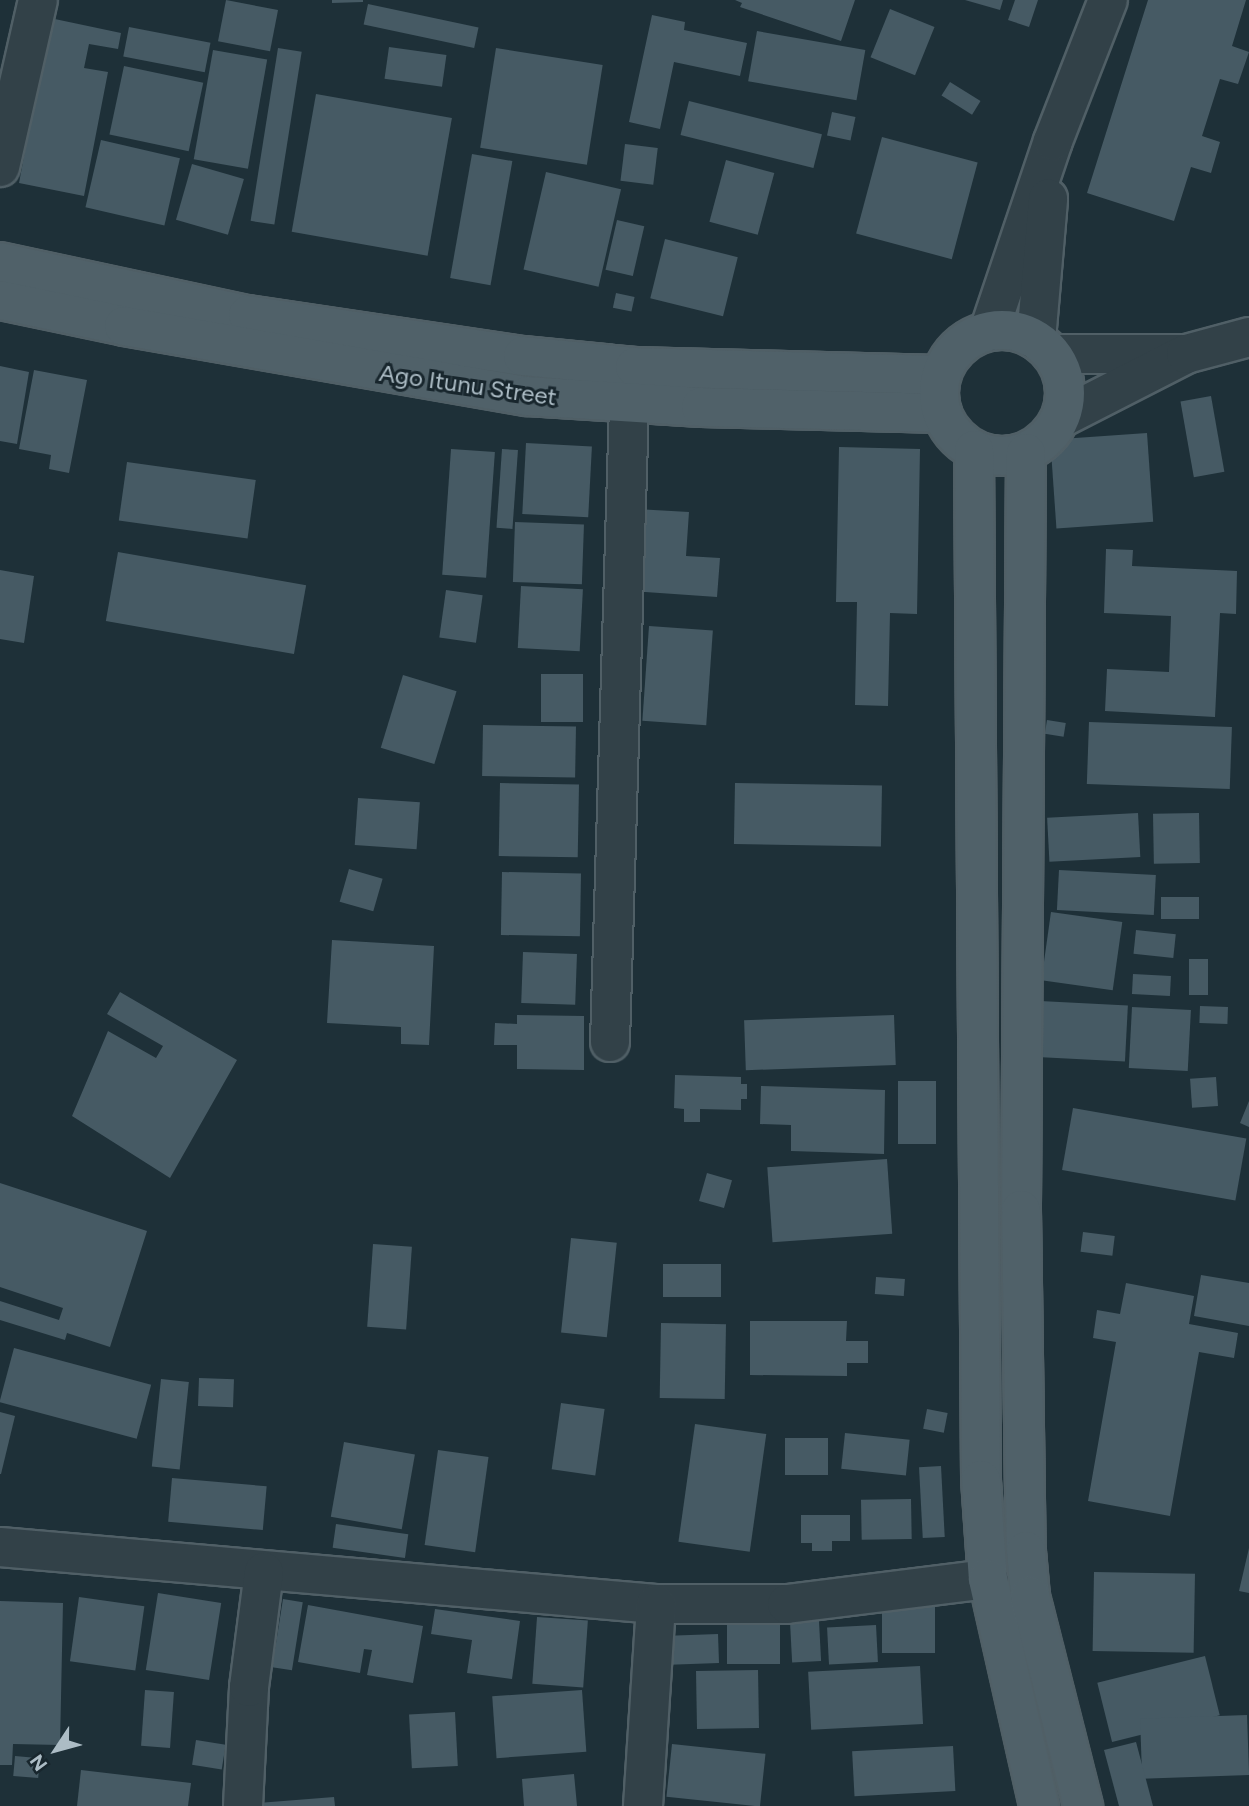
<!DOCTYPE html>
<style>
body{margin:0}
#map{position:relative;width:1249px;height:1806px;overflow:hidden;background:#1e3038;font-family:Figtree,sans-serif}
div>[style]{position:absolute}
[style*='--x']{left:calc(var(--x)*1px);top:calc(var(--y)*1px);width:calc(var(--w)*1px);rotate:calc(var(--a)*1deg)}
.building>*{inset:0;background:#465a64;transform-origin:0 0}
.roads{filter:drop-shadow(2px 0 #505f66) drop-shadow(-2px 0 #505f66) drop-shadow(0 2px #505f66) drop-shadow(0 -2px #505f66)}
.minor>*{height:38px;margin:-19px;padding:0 19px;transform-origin:19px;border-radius:19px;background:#324148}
.major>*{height:38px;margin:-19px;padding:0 19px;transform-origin:19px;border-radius:19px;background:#506169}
.major>.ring{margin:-19px;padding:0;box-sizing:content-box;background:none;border:38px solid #506169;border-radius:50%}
span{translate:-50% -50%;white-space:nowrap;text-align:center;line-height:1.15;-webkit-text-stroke:6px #18262d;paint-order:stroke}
.street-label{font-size:24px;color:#acbcc5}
.north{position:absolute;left:21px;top:1715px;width:70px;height:70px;-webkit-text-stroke:5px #18262d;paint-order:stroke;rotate:234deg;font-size:19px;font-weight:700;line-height:28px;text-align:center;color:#acbcc5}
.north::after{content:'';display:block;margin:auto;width:24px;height:32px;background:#acbcc5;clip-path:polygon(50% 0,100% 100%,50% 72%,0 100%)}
</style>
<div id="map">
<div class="building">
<i style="left:226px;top:0;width:53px;height:42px;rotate:11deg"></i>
<i style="clip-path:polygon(332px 0,363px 0,363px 2px,332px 3px)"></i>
<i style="clip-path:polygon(735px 0,855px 0,841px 41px,740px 7px,742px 3px)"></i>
<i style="clip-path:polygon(965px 0,1003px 0,1000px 10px)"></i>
<i style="clip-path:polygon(1015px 0,1038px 0,1029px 27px,1008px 20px)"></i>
<i style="clip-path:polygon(1148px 0,1246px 0,1232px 46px,1249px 52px,1238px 84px,1220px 79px,1202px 136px,1220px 142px,1211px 173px,1191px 167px,1174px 221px,1087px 193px)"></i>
<i style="left:368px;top:4px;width:113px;height:21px;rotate:12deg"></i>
<i style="left:890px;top:9px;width:48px;height:52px;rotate:22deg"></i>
<i style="clip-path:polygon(652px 15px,685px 22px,684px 30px,747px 43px,740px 76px,674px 62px,660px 129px,629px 122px)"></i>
<i style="clip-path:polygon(50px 18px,121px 33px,118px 49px,89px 44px,84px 68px,108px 72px,84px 196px,19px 183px)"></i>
<i style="left:129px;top:27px;width:83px;height:30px;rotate:11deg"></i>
<i style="left:757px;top:31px;width:110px;height:51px;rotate:10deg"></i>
<i style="left:389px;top:47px;width:58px;height:32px;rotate:8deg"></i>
<i style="left:278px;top:48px;width:24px;height:175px;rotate:9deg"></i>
<i style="left:496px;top:48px;width:108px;height:101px;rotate:9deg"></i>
<i style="left:213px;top:50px;width:55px;height:111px;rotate:10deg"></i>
<i style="left:124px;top:66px;width:81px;height:70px;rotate:12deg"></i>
<i style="left:950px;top:82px;width:36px;height:16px;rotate:32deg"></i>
<i style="left:316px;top:94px;width:138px;height:140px;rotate:10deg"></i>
<i style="left:689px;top:101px;width:137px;height:35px;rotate:14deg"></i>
<i style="left:832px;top:112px;width:24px;height:24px;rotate:12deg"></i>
<i style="left:882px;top:137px;width:99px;height:100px;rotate:15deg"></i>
<i style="left:101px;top:140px;width:81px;height:69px;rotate:13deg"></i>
<i style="left:625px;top:144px;width:33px;height:37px;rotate:7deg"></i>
<i style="left:472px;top:154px;width:41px;height:126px;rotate:10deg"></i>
<i style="left:726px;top:160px;width:50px;height:64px;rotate:15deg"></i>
<i style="left:192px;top:164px;width:54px;height:58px;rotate:16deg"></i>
<i style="left:546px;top:172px;width:77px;height:100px;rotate:13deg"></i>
<i style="left:617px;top:220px;width:28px;height:51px;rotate:13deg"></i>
<i style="left:665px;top:239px;width:75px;height:61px;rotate:14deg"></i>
<i style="left:616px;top:293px;width:19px;height:15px;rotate:12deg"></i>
<i style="clip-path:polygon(0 366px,29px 372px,17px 444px,0 441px)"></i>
<i style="clip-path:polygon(34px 370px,87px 380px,69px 473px,49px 469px,51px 455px,19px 449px)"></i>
<i style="left:1211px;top:396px;width:77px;height:31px;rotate:80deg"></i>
<i style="left:1147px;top:433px;width:89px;height:97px;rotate:86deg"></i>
<i style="left:526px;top:443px;width:66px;height:71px;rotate:3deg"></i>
<i style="clip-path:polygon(839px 447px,920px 449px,917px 614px,890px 613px,888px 706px,855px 705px,857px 602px,836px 602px)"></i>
<i style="left:451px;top:449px;width:44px;height:126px;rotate:4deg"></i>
<i style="left:502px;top:449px;width:16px;height:79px;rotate:4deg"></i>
<i style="left:127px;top:462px;width:130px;height:59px;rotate:8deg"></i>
<i style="clip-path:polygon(636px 509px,689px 512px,686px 556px,720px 558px,717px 597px,631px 591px)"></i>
<i style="left:515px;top:522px;width:69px;height:60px;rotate:2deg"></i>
<i style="clip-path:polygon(1106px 549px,1133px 550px,1132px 566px,1237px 571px,1236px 614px,1220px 613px,1215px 717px,1105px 711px,1107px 669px,1169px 672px,1171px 616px,1104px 613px)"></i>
<i style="left:118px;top:552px;width:191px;height:70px;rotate:10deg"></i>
<i style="clip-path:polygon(0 570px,34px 576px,24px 643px,0 639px)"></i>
<i style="left:521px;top:586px;width:62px;height:62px;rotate:3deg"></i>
<i style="left:446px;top:590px;width:37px;height:48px;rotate:8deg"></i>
<i style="left:649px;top:626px;width:64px;height:95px;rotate:4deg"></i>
<i style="left:541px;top:674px;width:42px;height:48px"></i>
<i style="left:403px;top:675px;width:56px;height:76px;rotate:17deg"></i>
<i style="left:1047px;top:720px;width:19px;height:14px;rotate:9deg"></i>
<i style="left:1089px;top:722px;width:143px;height:62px;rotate:2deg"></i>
<i style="left:483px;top:725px;width:93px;height:51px;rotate:1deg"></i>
<i style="left:500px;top:783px;width:79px;height:73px;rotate:1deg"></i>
<i style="left:735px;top:783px;width:147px;height:61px;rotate:1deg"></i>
<i style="left:358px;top:798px;width:62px;height:47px;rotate:4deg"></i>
<i style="left:1138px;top:813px;width:44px;height:91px;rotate:87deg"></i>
<i style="left:1199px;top:813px;width:50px;height:46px;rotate:89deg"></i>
<i style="left:349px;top:869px;width:35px;height:34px;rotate:16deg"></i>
<i style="left:1059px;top:870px;width:97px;height:40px;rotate:3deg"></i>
<i style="left:502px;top:872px;width:79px;height:63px;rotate:1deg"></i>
<i style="left:1161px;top:897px;width:38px;height:22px"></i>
<i style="left:1051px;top:912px;width:72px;height:69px;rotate:8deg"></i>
<i style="left:1136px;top:930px;width:40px;height:24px;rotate:6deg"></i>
<i style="clip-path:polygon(332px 940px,434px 946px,429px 1045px,401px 1044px,401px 1027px,327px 1023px)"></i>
<i style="left:523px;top:952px;width:54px;height:51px;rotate:2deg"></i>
<i style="left:1189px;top:959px;width:19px;height:36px"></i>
<i style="left:1133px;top:974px;width:38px;height:20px;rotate:3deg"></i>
<i style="clip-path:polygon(120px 992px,237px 1060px,170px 1178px,72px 1116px,108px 1031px,156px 1058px,163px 1046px,107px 1014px)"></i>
<i style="left:1040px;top:1001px;width:88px;height:56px;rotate:3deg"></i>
<i style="left:1200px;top:1006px;width:28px;height:17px;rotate:2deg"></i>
<i style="left:1132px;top:1007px;width:59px;height:61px;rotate:3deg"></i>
<i style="clip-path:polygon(517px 1015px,584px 1016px,584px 1070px,517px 1069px,517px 1045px,494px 1045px,495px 1023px,517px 1024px)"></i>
<i style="left:894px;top:1015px;width:50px;height:150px;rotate:88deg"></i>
<i style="clip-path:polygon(675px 1075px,741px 1077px,741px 1084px,747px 1084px,747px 1099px,741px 1099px,741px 1110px,700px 1109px,700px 1122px,684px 1122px,684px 1109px,674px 1108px)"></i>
<i style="left:1216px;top:1077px;width:29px;height:26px;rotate:86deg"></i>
<i style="left:898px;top:1081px;width:38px;height:63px"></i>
<i style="clip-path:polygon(761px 1086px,885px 1090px,884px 1154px,791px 1151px,791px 1125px,760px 1124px)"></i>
<i style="clip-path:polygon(1249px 1101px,1249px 1127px,1240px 1123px)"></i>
<i style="left:1073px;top:1108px;width:176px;height:63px;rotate:10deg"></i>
<i style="left:887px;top:1159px;width:75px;height:120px;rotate:86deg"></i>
<i style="left:707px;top:1173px;width:26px;height:29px;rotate:16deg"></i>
<i style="clip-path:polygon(0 1183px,147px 1231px,110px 1347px,67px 1333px,65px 1340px,0 1320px,0 1301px,59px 1320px,63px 1308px,0 1287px)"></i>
<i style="left:1083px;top:1232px;width:32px;height:20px;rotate:7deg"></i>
<i style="left:571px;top:1238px;width:46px;height:95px;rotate:6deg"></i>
<i style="left:373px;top:1244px;width:39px;height:83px;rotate:4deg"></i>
<i style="left:721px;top:1264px;width:33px;height:58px;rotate:90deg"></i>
<i style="clip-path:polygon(1201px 1275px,1249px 1283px,1249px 1326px,1194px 1316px)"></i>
<i style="left:876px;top:1277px;width:29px;height:17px;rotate:4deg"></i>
<i style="clip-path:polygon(1126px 1283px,1194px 1296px,1189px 1324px,1238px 1333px,1234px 1358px,1199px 1352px,1170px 1516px,1088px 1501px,1116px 1342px,1093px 1338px,1097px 1310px,1120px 1314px)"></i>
<i style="clip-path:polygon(750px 1321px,847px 1321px,846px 1341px,868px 1341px,868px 1363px,847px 1363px,847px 1376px,750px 1375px)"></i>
<i style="left:661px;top:1323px;width:65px;height:75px;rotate:1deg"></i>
<i style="left:14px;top:1348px;width:142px;height:56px;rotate:15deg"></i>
<i style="left:199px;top:1378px;width:35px;height:28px;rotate:2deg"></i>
<i style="left:161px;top:1379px;width:28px;height:88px;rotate:6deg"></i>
<i style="left:561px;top:1403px;width:44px;height:67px;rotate:8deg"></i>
<i style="left:927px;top:1409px;width:21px;height:20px;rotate:11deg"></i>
<i style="clip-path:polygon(0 1412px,15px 1416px,1px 1474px,0 1474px)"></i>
<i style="left:695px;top:1424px;width:72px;height:119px;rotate:8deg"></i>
<i style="left:845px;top:1433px;width:65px;height:36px;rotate:6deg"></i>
<i style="left:785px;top:1438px;width:43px;height:37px"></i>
<i style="left:344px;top:1442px;width:72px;height:76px;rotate:10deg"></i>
<i style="left:438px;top:1450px;width:51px;height:96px;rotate:8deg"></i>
<i style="left:941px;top:1466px;width:71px;height:22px;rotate:87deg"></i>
<i style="left:172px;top:1478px;width:95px;height:44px;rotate:5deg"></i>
<i style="left:911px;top:1499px;width:40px;height:50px;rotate:89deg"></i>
<i style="clip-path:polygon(801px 1515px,850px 1515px,850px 1541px,832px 1541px,832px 1551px,812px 1551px,812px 1543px,801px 1543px)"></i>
<i style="left:336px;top:1524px;width:73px;height:24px;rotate:8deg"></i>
<i style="clip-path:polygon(1249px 1548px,1249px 1593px,1239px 1591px)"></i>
<i style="left:1094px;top:1572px;width:101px;height:79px;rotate:1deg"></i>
<i style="left:158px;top:1593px;width:64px;height:78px;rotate:9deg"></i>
<i style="left:79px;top:1597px;width:66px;height:65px;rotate:8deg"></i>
<i style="left:283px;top:1599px;width:20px;height:69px;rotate:9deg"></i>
<i style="clip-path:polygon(0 1601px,63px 1603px,60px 1745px,13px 1744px,12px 1765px,0 1765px)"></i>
<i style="left:882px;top:1603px;width:53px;height:50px"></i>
<i style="clip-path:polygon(308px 1605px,423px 1626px,413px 1683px,367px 1675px,372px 1650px,364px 1649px,360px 1673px,298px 1662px)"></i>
<i style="clip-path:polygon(435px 1609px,520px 1621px,512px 1679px,467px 1673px,472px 1640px,431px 1634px)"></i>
<i style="left:537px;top:1617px;width:51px;height:67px;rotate:4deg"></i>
<i style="left:819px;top:1621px;width:40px;height:29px;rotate:87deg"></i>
<i style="left:727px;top:1623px;width:53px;height:41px"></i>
<i style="left:876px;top:1625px;width:37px;height:49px;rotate:87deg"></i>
<i style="left:718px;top:1634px;width:29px;height:56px;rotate:88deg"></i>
<i style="left:1205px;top:1656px;width:61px;height:111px;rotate:76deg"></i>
<i style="left:920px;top:1666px;width:58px;height:112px;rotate:87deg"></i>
<i style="left:758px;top:1670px;width:58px;height:62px;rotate:89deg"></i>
<i style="left:145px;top:1690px;width:29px;height:56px;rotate:4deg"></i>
<i style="left:582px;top:1690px;width:62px;height:90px;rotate:86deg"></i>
<i style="left:455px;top:1712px;width:54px;height:46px;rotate:87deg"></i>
<i style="left:1247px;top:1715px;width:60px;height:107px;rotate:88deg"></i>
<i style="left:196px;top:1740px;width:30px;height:25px;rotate:9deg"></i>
<i style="clip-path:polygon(1136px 1742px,1153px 1806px,1119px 1806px,1104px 1750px)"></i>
<i style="left:672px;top:1744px;width:94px;height:53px;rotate:6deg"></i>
<i style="left:953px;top:1746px;width:45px;height:101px;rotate:87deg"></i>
<i style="left:15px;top:1756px;width:25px;height:20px;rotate:5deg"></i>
<i style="clip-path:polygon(81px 1770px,191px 1783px,188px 1806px,77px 1806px)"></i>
<i style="clip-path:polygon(574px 1774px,577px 1806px,524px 1806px,522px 1779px)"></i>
<i style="clip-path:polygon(334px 1797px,335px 1806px,258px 1806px,258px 1803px)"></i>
</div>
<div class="roads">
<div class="minor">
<i style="--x:0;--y:167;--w:171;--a:-77.2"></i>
<i style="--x:989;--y:331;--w:200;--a:-71.4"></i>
<i style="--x:1053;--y:141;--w:151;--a:-68.7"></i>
<i style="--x:1036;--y:340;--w:142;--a:-85.1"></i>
<i style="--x:1052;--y:354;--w:129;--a:0"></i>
<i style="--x:1061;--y:418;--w:140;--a:-27.1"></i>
<i style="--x:1186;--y:354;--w:65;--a:-15.1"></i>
<i style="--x:610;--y:1042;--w:638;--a:-88.29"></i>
<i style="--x:0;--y:1547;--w:658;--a:4.97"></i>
<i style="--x:656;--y:1604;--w:131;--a:0"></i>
<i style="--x:787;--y:1604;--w:203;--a:-7.1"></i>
<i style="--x:243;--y:1806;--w:119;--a:-87.1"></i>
<i style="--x:249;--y:1687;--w:116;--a:-82.6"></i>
<i style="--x:643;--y:1806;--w:202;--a:-86.3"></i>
</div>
<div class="major">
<i style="--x:0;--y:262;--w:254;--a:12.1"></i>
<i style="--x:248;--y:315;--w:278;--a:8.5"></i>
<i style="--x:523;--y:356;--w:113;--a:5.6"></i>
<i style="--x:635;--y:367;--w:306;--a:1.5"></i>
<i style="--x:0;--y:300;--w:127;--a:11.8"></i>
<i style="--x:124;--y:326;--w:409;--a:9.9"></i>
<i style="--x:527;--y:396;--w:174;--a:3.6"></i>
<i style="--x:701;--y:407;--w:241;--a:1.4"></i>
<i class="ring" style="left:939px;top:330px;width:88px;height:88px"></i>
<i style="--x:974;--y:450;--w:1030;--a:89.61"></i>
<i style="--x:981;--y:1480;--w:99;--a:86"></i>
<i style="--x:988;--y:1579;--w:233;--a:77.3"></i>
<i style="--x:1026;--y:453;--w:757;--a:90.38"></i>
<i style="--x:1021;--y:1210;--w:341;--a:89.2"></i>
<i style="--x:1026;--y:1551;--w:45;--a:84.9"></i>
<i style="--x:1030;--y:1596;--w:217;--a:75.8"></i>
</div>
</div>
<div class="street-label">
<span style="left:468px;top:385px;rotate:8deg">Ago Itunu Street</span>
</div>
<div class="north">N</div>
</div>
